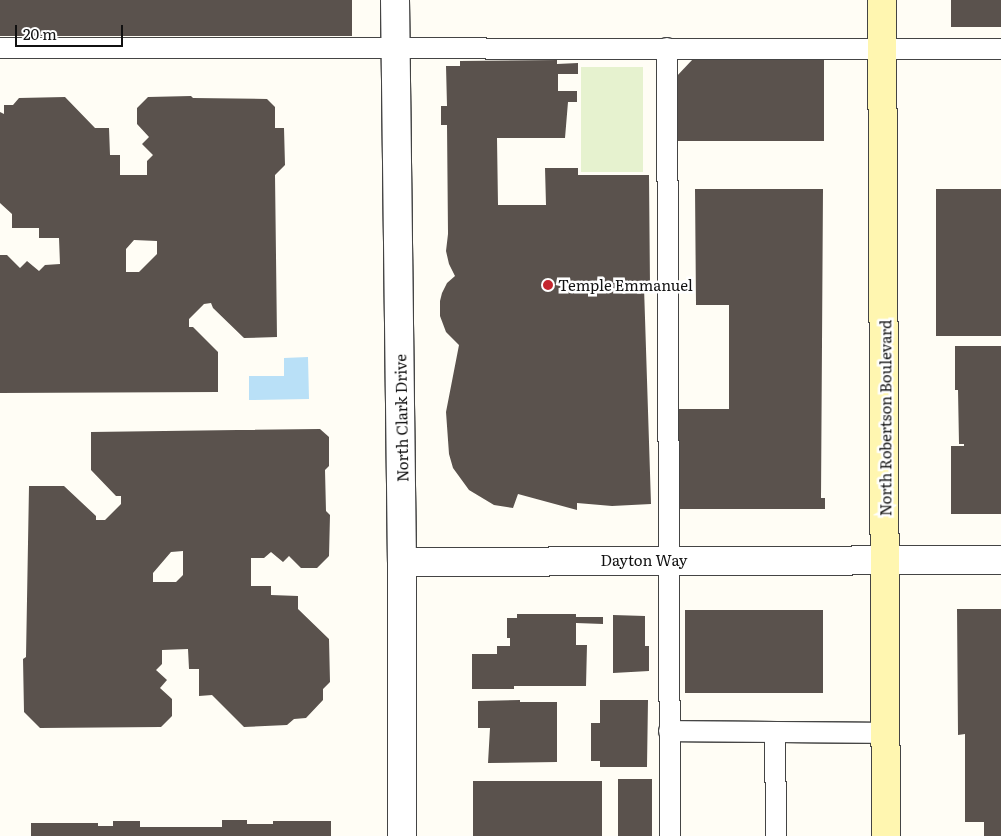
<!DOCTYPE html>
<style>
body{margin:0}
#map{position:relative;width:1001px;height:836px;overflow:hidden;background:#fffdf5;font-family:Literata,serif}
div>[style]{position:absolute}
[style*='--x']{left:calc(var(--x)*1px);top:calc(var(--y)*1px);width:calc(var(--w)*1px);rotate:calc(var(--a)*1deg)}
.pitch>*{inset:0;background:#e6f2cf;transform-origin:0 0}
.water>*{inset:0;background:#b9e0f7}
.building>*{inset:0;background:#5a524d;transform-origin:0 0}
.roads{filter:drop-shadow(1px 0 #444) drop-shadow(-1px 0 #444) drop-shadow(0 1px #444) drop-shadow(0 -1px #444)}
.service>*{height:20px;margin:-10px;padding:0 10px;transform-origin:10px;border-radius:10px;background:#fff}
.minor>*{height:28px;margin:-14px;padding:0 14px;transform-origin:14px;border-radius:14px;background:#fff}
.secondary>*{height:28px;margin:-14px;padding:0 14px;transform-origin:14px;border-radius:14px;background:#fff6b0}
.dots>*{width:14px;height:14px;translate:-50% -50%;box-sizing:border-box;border:2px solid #fff;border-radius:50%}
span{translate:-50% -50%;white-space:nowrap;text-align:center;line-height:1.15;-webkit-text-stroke:5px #fff;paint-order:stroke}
.poi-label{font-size:15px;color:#111}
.left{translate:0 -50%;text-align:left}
.street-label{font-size:15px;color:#111}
.scale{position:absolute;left:15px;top:25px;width:108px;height:22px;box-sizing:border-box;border:2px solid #111;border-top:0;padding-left:6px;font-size:15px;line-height:18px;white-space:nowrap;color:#111;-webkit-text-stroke:4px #fff;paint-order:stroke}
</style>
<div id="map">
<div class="pitch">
<i style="left:643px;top:67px;width:105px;height:62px;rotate:90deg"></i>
</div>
<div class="water">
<i style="clip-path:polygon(308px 357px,309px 399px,249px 400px,249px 376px,284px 376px,284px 358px)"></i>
</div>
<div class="building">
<i style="left:0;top:0;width:352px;height:36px"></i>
<i style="left:951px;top:0;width:50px;height:27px"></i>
<i style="clip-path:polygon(693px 59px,824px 59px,824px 141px,675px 141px,675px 78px)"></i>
<i style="clip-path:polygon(557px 60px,557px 64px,578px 63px,578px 74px,558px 74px,558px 91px,577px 91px,577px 102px,568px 102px,565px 138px,497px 138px,498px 205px,546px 205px,545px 168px,578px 168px,578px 175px,649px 175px,650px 287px,644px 287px,651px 504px,612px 506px,577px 503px,577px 510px,518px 494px,513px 508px,494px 505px,469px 490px,453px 468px,449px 454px,446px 412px,459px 345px,446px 332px,440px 316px,440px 301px,442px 293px,447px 283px,455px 276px,449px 264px,446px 251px,448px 234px,447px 125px,441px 125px,441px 106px,447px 106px,446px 66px,460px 66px,460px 61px)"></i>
<i style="clip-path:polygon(evenodd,191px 96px,193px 98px,267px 99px,275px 107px,275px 128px,284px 128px,285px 165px,275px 175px,277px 337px,244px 338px,213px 308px,211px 303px,204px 304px,189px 319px,189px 327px,193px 327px,218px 352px,218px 392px,0 393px,0 255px,7px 255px,20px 268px,27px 261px,39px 271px,45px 265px,60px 264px,59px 238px,39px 238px,39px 228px,12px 228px,12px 214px,0 203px,0 112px,4px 114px,4px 105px,13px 105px,19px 98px,65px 97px,95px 128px,109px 128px,110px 155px,120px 155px,120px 175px,147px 175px,147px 161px,153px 155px,142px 144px,149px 137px,137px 124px,137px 108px,148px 97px,191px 96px,134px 240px,157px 241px,157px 254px,139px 272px,126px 272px,126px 249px,134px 240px)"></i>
<i style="clip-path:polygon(695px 189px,823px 189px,821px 498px,825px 498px,825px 509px,676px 509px,676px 409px,729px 409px,729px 305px,696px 305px)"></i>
<i style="left:936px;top:189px;width:65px;height:147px"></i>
<i style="clip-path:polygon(955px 346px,1001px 346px,1001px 514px,951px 514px,951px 446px,964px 446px,964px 444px,959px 444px,958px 390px,955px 390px)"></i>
<i style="clip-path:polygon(evenodd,320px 429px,329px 437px,329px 466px,325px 470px,326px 511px,330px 515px,329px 556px,317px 568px,301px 568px,289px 556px,283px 562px,271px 552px,264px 558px,251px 558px,251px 586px,271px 586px,271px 595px,298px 596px,298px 609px,329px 639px,330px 682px,323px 689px,323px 700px,306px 718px,294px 719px,287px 725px,244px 727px,212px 695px,199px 696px,199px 669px,189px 669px,188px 649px,162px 650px,162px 664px,156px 670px,167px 680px,160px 688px,172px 699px,172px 716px,161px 727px,40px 728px,24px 712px,23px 659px,26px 657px,29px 486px,64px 486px,96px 516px,96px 520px,105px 520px,121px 504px,121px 496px,116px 496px,91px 470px,91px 432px,320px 429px,183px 551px,183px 575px,176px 582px,153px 582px,153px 573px,171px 552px,183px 551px)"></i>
<i style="clip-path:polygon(957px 609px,1001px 609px,1001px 836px,984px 836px,984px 822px,965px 822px,965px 734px,958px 735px)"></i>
<i style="left:685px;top:610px;width:138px;height:83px"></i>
<i style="clip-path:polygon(517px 614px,576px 614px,576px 617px,603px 617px,603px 624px,576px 623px,576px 645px,587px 645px,586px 686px,514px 686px,514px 689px,472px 689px,472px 654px,497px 654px,497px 646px,510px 646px,510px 638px,507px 638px,507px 618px,517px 618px)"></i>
<i style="clip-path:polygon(613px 615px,645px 616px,645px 646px,649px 646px,649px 671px,613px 673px)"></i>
<i style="clip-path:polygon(520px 700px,520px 702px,557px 702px,557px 762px,488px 763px,490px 728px,478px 728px,478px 701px)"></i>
<i style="clip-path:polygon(600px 700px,648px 700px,647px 767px,600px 767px,600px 761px,591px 761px,591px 723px,600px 723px)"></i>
<i style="left:618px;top:779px;width:34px;height:57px"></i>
<i style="left:602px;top:781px;width:55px;height:129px;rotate:90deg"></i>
<i style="clip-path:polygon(222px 820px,247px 820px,247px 824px,273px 824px,273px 821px,331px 821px,331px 836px,31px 836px,31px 823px,98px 823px,98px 826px,113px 826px,113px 821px,140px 821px,140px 827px,222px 827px)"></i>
</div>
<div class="roads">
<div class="service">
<i style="--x:0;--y:48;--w:1001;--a:0.06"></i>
<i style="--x:667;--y:48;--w:788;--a:89.78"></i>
<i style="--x:669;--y:731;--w:217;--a:0.5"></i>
<i style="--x:775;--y:733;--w:103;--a:89.4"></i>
</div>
<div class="minor">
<i style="--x:395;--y:0;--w:562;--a:89.29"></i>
<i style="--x:402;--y:562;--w:274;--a:90"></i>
<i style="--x:402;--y:562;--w:599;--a:-0.19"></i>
</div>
<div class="secondary">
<i style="--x:882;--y:0;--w:836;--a:89.73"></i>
</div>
</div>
<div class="dots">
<i style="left:548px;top:285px;background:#c4262e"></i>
</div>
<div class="poi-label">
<span class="left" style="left:558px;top:285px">Temple Emmanuel</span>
</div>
<div class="street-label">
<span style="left:401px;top:418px;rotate:-91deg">North Clark Drive</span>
<span style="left:885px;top:418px;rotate:-90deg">North Robertson Boulevard</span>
<span style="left:644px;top:560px">Dayton Way</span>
</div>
<div class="scale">20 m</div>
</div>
